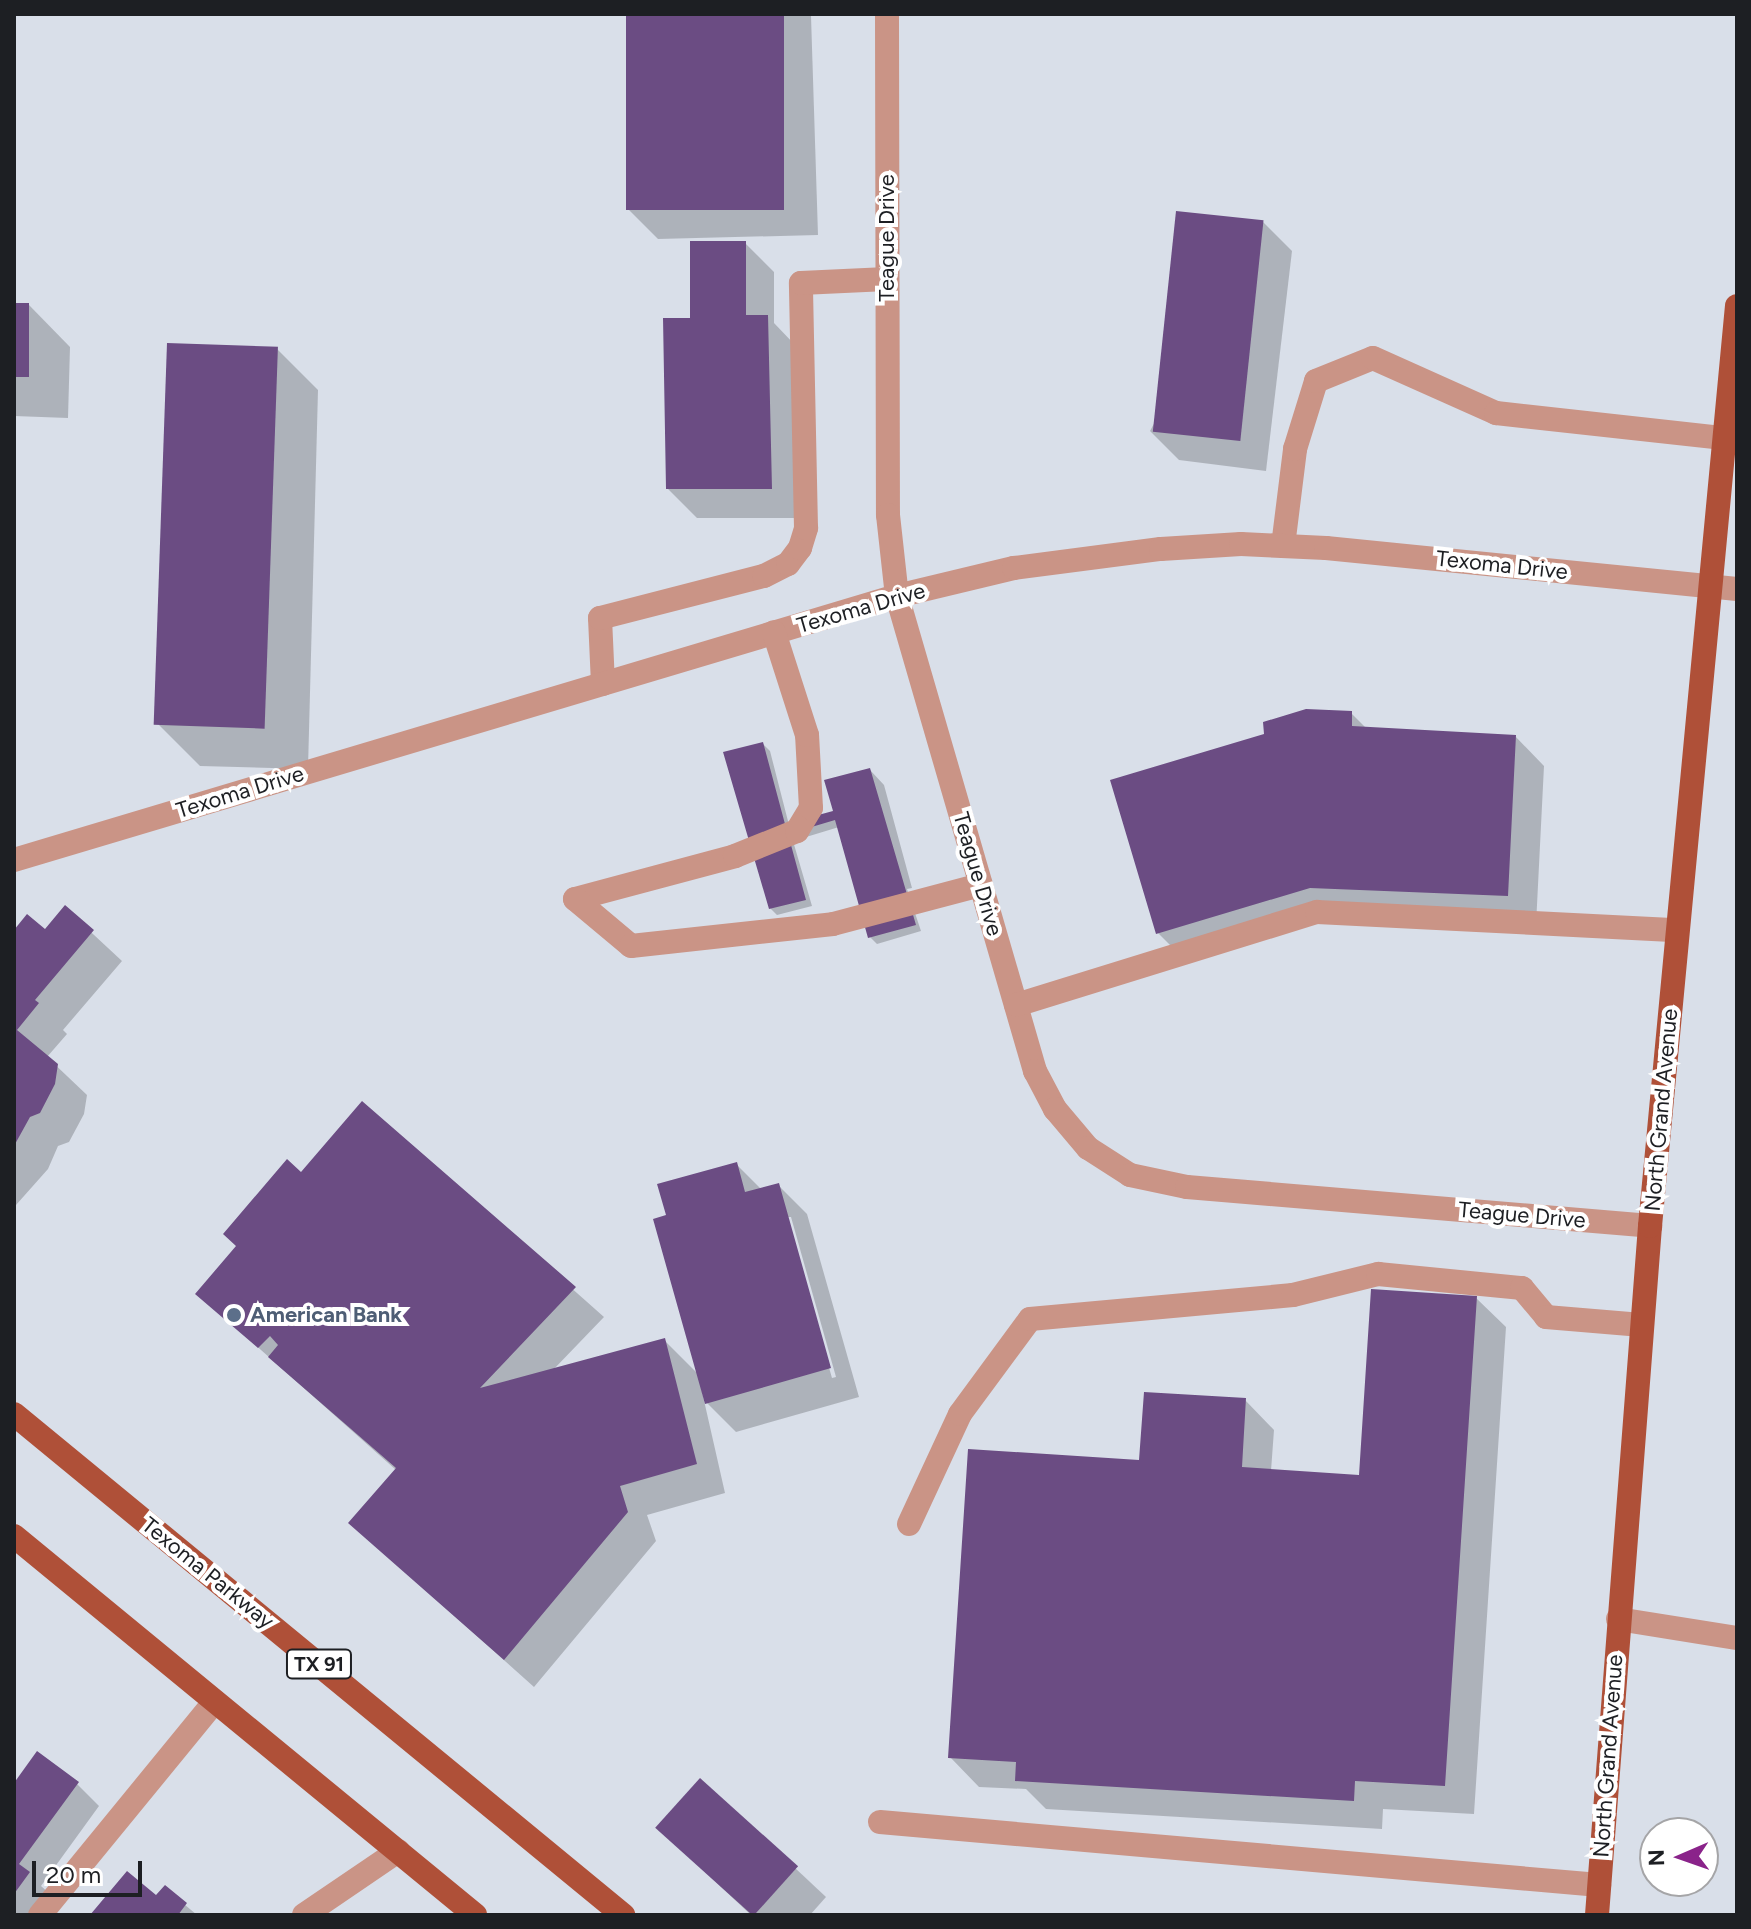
<!DOCTYPE html>
<style>
body{margin:0}
#map{position:relative;width:1751px;height:1929px;overflow:hidden;background:#d9dfe9;font-family:Figtree,sans-serif}
div>[style]{position:absolute}
[style*='--x']{left:calc(var(--x)*1px);top:calc(var(--y)*1px);width:calc(var(--w)*1px);rotate:calc(var(--a)*1deg)}
.shadow>*{inset:0;background:#0003}
.building>*{inset:0;background:#6b4c83;transform-origin:0 0}
.minor>*{height:24px;margin:-12px;padding:0 12px;transform-origin:12px;border-radius:12px;background:#ca9486}
.major>*{height:24px;margin:-12px;padding:0 12px;transform-origin:12px;border-radius:12px;background:#af5038}
.dots>*{width:22px;height:22px;translate:-50% -50%;box-sizing:border-box;border:4px solid #fff;border-radius:50%}
span{translate:-50% -50%;white-space:nowrap;text-align:center;line-height:1.15;-webkit-text-stroke:8px #fff;paint-order:stroke}
.shield-label span{padding:2px 6px;background:#fff;border:2px solid;border-radius:6px;-webkit-text-stroke-width:0}
.shield-label{font-size:20px;color:#1d1f23;font-weight:700}
.street-label{font-size:22px;color:#1d1f23}
.service-label{font-size:22px;color:#4e5e75;font-weight:700}
.left{translate:0 -50%;text-align:left}
.frame{position:absolute;inset:0;border:16px solid #1d1f23;pointer-events:none}
.north{position:absolute;left:1639px;top:1817px;width:80px;height:80px;box-sizing:border-box;background:#fff;border:2px solid #a5a5a7;border-radius:50%;rotate:268deg;font-size:22px;font-weight:700;line-height:32px;text-align:center;color:#1d1f23}
.north::after{content:'';display:block;margin:auto;width:28px;height:36px;background:#8a238a;clip-path:polygon(50% 0,100% 100%,50% 72%,0 100%)}
.scale{position:absolute;left:32px;top:1861px;width:110px;height:36px;box-sizing:border-box;border:4px solid #1d1f23;border-top:0;padding-left:10px;font-size:24px;line-height:28px;white-space:nowrap;color:#1d1f23;-webkit-text-stroke:6px #fff;paint-order:stroke}
</style>
<div id="map">
<div class="shadow">
<i style="clip-path:polygon(628px 14px,811px 16px,818px 235px,658px 239px,629px 210px)"></i>
<i style="clip-path:polygon(1263px 222px,1292px 251px,1266px 471px,1179px 460px,1150px 431px)"></i>
<i style="clip-path:polygon(745px 243px,774px 272px,774px 323px,796px 346px,800px 518px,697px 518px,668px 489px,692px 320px)"></i>
<i style="clip-path:polygon(14px 305px,29px 305px,70px 347px,68px 418px,14px 416px)"></i>
<i style="clip-path:polygon(277px 349px,318px 390px,308px 769px,200px 766px,159px 725px)"></i>
<i style="clip-path:polygon(1351px 713px,1367px 729px,1515px 736px,1544px 766px,1536px 925px,1340px 916px,1187px 962px,1158px 933px,1266px 735px)"></i>
<i style="clip-path:polygon(763px 744px,770px 751px,789px 825px,832px 814px,870px 770px,884px 785px,912px 888px,907px 889px,921px 931px,877px 944px,870px 937px,839px 827px,793px 841px,812px 906px,777px 915px,770px 908px)"></i>
<i style="clip-path:polygon(65px 908px,122px 961px,63px 1030px,67px 1034px,47px 1057px,87px 1095px,84px 1114px,69px 1142px,58px 1146px,48px 1169px,16px 1205px,14px 933px,45px 932px)"></i>
<i style="clip-path:polygon(363px 1103px,604px 1317px,553px 1370px,665px 1341px,698px 1374px,725px 1493px,647px 1515px,656px 1541px,534px 1687px,350px 1523px,396px 1470px,198px 1294px)"></i>
<i style="clip-path:polygon(evenodd,736px 1164px,762px 1190px,778px 1185px,807px 1214px,859px 1397px,736px 1432px,707px 1403px,669px 1216px,736px 1164px,786px 1217px,791px 1217px,836px 1377px,832px 1378px,786px 1217px)"></i>
<i style="clip-path:polygon(1476px 1298px,1506px 1327px,1474px 1814px,1383px 1809px,1382px 1829px,1046px 1809px,1026px 1789px,979px 1787px,950px 1757px,1141px 1462px,1245px 1400px,1274px 1430px,1271px 1471px,1361px 1477px)"></i>
<i style="clip-path:polygon(701px 1780px,826px 1897px,810px 1915px,751px 1915px,658px 1828px)"></i>
<i style="clip-path:polygon(77px 1784px,99px 1806px,41px 1886px,51px 1895px,36px 1915px,14px 1915px,14px 1786px)"></i>
<i style="clip-path:polygon(165px 1888px,197px 1915px,93px 1915px,157px 1898px)"></i>
</div>
<div class="building">
<i style="left:626px;top:14px;width:158px;height:196px"></i>
<i style="left:1176px;top:211px;width:88px;height:222px;rotate:6deg"></i>
<i style="clip-path:polygon(690px 241px,746px 241px,746px 315px,768px 315px,772px 489px,666px 489px,663px 318px,690px 318px)"></i>
<i style="left:14px;top:303px;width:15px;height:74px"></i>
<i style="left:167px;top:343px;width:111px;height:382px;rotate:2deg"></i>
<i style="clip-path:polygon(1306px 709px,1352px 711px,1352px 726px,1516px 735px,1508px 896px,1310px 888px,1156px 934px,1110px 780px,1264px 734px,1263px 722px)"></i>
<i style="clip-path:polygon(763px 742px,785px 824px,833px 811px,824px 780px,870px 768px,916px 925px,868px 938px,835px 820px,788px 834px,806px 900px,769px 909px,723px 752px)"></i>
<i style="clip-path:polygon(65px 905px,94px 930px,35px 1000px,39px 1003px,17px 1030px,58px 1064px,55px 1084px,40px 1113px,30px 1117px,14px 1146px,14px 930px,27px 914px,45px 929px)"></i>
<i style="clip-path:polygon(362px 1101px,576px 1287px,480px 1388px,665px 1338px,697px 1464px,620px 1486px,628px 1512px,504px 1660px,348px 1523px,396px 1468px,268px 1357px,278px 1345px,270px 1336px,258px 1348px,195px 1294px,236px 1246px,223px 1234px,287px 1159px,301px 1172px)"></i>
<i style="clip-path:polygon(737px 1162px,745px 1192px,779px 1183px,831px 1368px,705px 1404px,653px 1219px,666px 1215px,657px 1184px)"></i>
<i style="clip-path:polygon(1371px 1289px,1477px 1296px,1445px 1786px,1355px 1781px,1354px 1801px,1015px 1781px,1016px 1762px,948px 1758px,968px 1449px,1139px 1460px,1144px 1392px,1246px 1398px,1242px 1467px,1359px 1475px)"></i>
<i style="clip-path:polygon(37px 1751px,79px 1782px,19px 1864px,30px 1872px,14px 1894px,14px 1783px)"></i>
<i style="left:700px;top:1778px;width:132px;height:67px;rotate:42deg"></i>
<i style="clip-path:polygon(127px 1871px,156px 1895px,165px 1885px,187px 1903px,178px 1915px,90px 1915px)"></i>
</div>
<div class="minor">
<i style="--x:887;--y:14;--w:501;--a:89.89"></i>
<i style="--x:888;--y:515;--w:81;--a:83.7"></i>
<i style="--x:897;--y:596;--w:495;--a:73.8"></i>
<i style="--x:1035;--y:1071;--w:43;--a:62.2"></i>
<i style="--x:1055;--y:1109;--w:51;--a:49.8"></i>
<i style="--x:1088;--y:1148;--w:50;--a:32.7"></i>
<i style="--x:1130;--y:1175;--w:58;--a:11.9"></i>
<i style="--x:1187;--y:1187;--w:465;--a:4.8"></i>
<i style="--x:1283;--y:546;--w:98;--a:-82.9"></i>
<i style="--x:1295;--y:449;--w:71;--a:-72.8"></i>
<i style="--x:1316;--y:381;--w:61;--a:-22"></i>
<i style="--x:1373;--y:358;--w:135;--a:24.1"></i>
<i style="--x:1496;--y:413;--w:229;--a:6.3"></i>
<i style="--x:603;--y:684;--w:66;--a:-92.6"></i>
<i style="--x:600;--y:618;--w:169;--a:-14.4"></i>
<i style="--x:764;--y:576;--w:27;--a:-27"></i>
<i style="--x:788;--y:564;--w:20;--a:-53"></i>
<i style="--x:800;--y:548;--w:21;--a:-73"></i>
<i style="--x:806;--y:528;--w:245;--a:-91.2"></i>
<i style="--x:801;--y:283;--w:86;--a:-2.7"></i>
<i style="--x:14;--y:860;--w:922;--a:-16.65"></i>
<i style="--x:897;--y:596;--w:120;--a:-13.5"></i>
<i style="--x:1014;--y:568;--w:148;--a:-7.4"></i>
<i style="--x:1161;--y:549;--w:80;--a:-3.6"></i>
<i style="--x:1241;--y:544;--w:85;--a:2.7"></i>
<i style="--x:1326;--y:548;--w:413;--a:5.7"></i>
<i style="--x:575;--y:899;--w:166;--a:-15"></i>
<i style="--x:735;--y:856;--w:67;--a:-22"></i>
<i style="--x:797;--y:831;--w:27;--a:-59"></i>
<i style="--x:811;--y:808;--w:73;--a:-93.1"></i>
<i style="--x:807;--y:735;--w:108;--a:-107.8"></i>
<i style="--x:575;--y:899;--w:73;--a:40"></i>
<i style="--x:631;--y:946;--w:203;--a:-6.2"></i>
<i style="--x:833;--y:924;--w:153;--a:-14.8"></i>
<i style="--x:1016;--y:1005;--w:315;--a:-17.2"></i>
<i style="--x:1317;--y:912;--w:360;--a:2.9"></i>
<i style="--x:909;--y:1524;--w:121;--a:-65.1"></i>
<i style="--x:960;--y:1414;--w:118;--a:-53.6"></i>
<i style="--x:1030;--y:1319;--w:264;--a:-5.2"></i>
<i style="--x:1293;--y:1295;--w:88;--a:-13.9"></i>
<i style="--x:1378;--y:1274;--w:145;--a:5.6"></i>
<i style="--x:1522;--y:1288;--w:38;--a:50"></i>
<i style="--x:1546;--y:1317;--w:96;--a:4.8"></i>
<i style="--x:1618;--y:1619;--w:121;--a:9.1"></i>
<i style="--x:880;--y:1822;--w:722;--a:5.01"></i>
<i style="--x:40;--y:1915;--w:276;--a:-50.7"></i>
<i style="--x:304;--y:1915;--w:114;--a:-34.2"></i>
</div>
<div class="major">
<i style="--x:14;--y:1414;--w:789;--a:39.44"></i>
<i style="--x:14;--y:1536;--w:597;--a:39.42"></i>
<i style="--x:1597;--y:1915;--w:691;--a:-85.6"></i>
<i style="--x:1650;--y:1226;--w:924;--a:-84.6"></i>
</div>
<div class="dots">
<i style="left:234px;top:1315px;background:#5c6f8a"></i>
</div>
<div class="shield-label">
<span style="left:319px;top:1664px">TX 91</span>
</div>
<div class="street-label">
<span style="left:887px;top:238px;rotate:-90deg">Teague Drive</span>
<span style="left:1502px;top:565px;rotate:6deg">Texoma Drive</span>
<span style="left:861px;top:608px;rotate:-16deg">Texoma Drive</span>
<span style="left:240px;top:792px;rotate:-17deg">Texoma Drive</span>
<span style="left:978px;top:874px;rotate:74deg">Teague Drive</span>
<span style="left:1661px;top:1110px;rotate:-85deg">North Grand Avenue</span>
<span style="left:1522px;top:1215px;rotate:5deg">Teague Drive</span>
<span style="left:208px;top:1573px;rotate:39deg">Texoma Parkway</span>
<span style="left:1608px;top:1756px;rotate:-86deg">North Grand Avenue</span>
</div>
<div class="service-label">
<span class="left" style="left:250px;top:1315px">American Bank</span>
</div>
<div class="frame"></div>
<div class="north">N</div>
<div class="scale">20 m</div>
</div>
